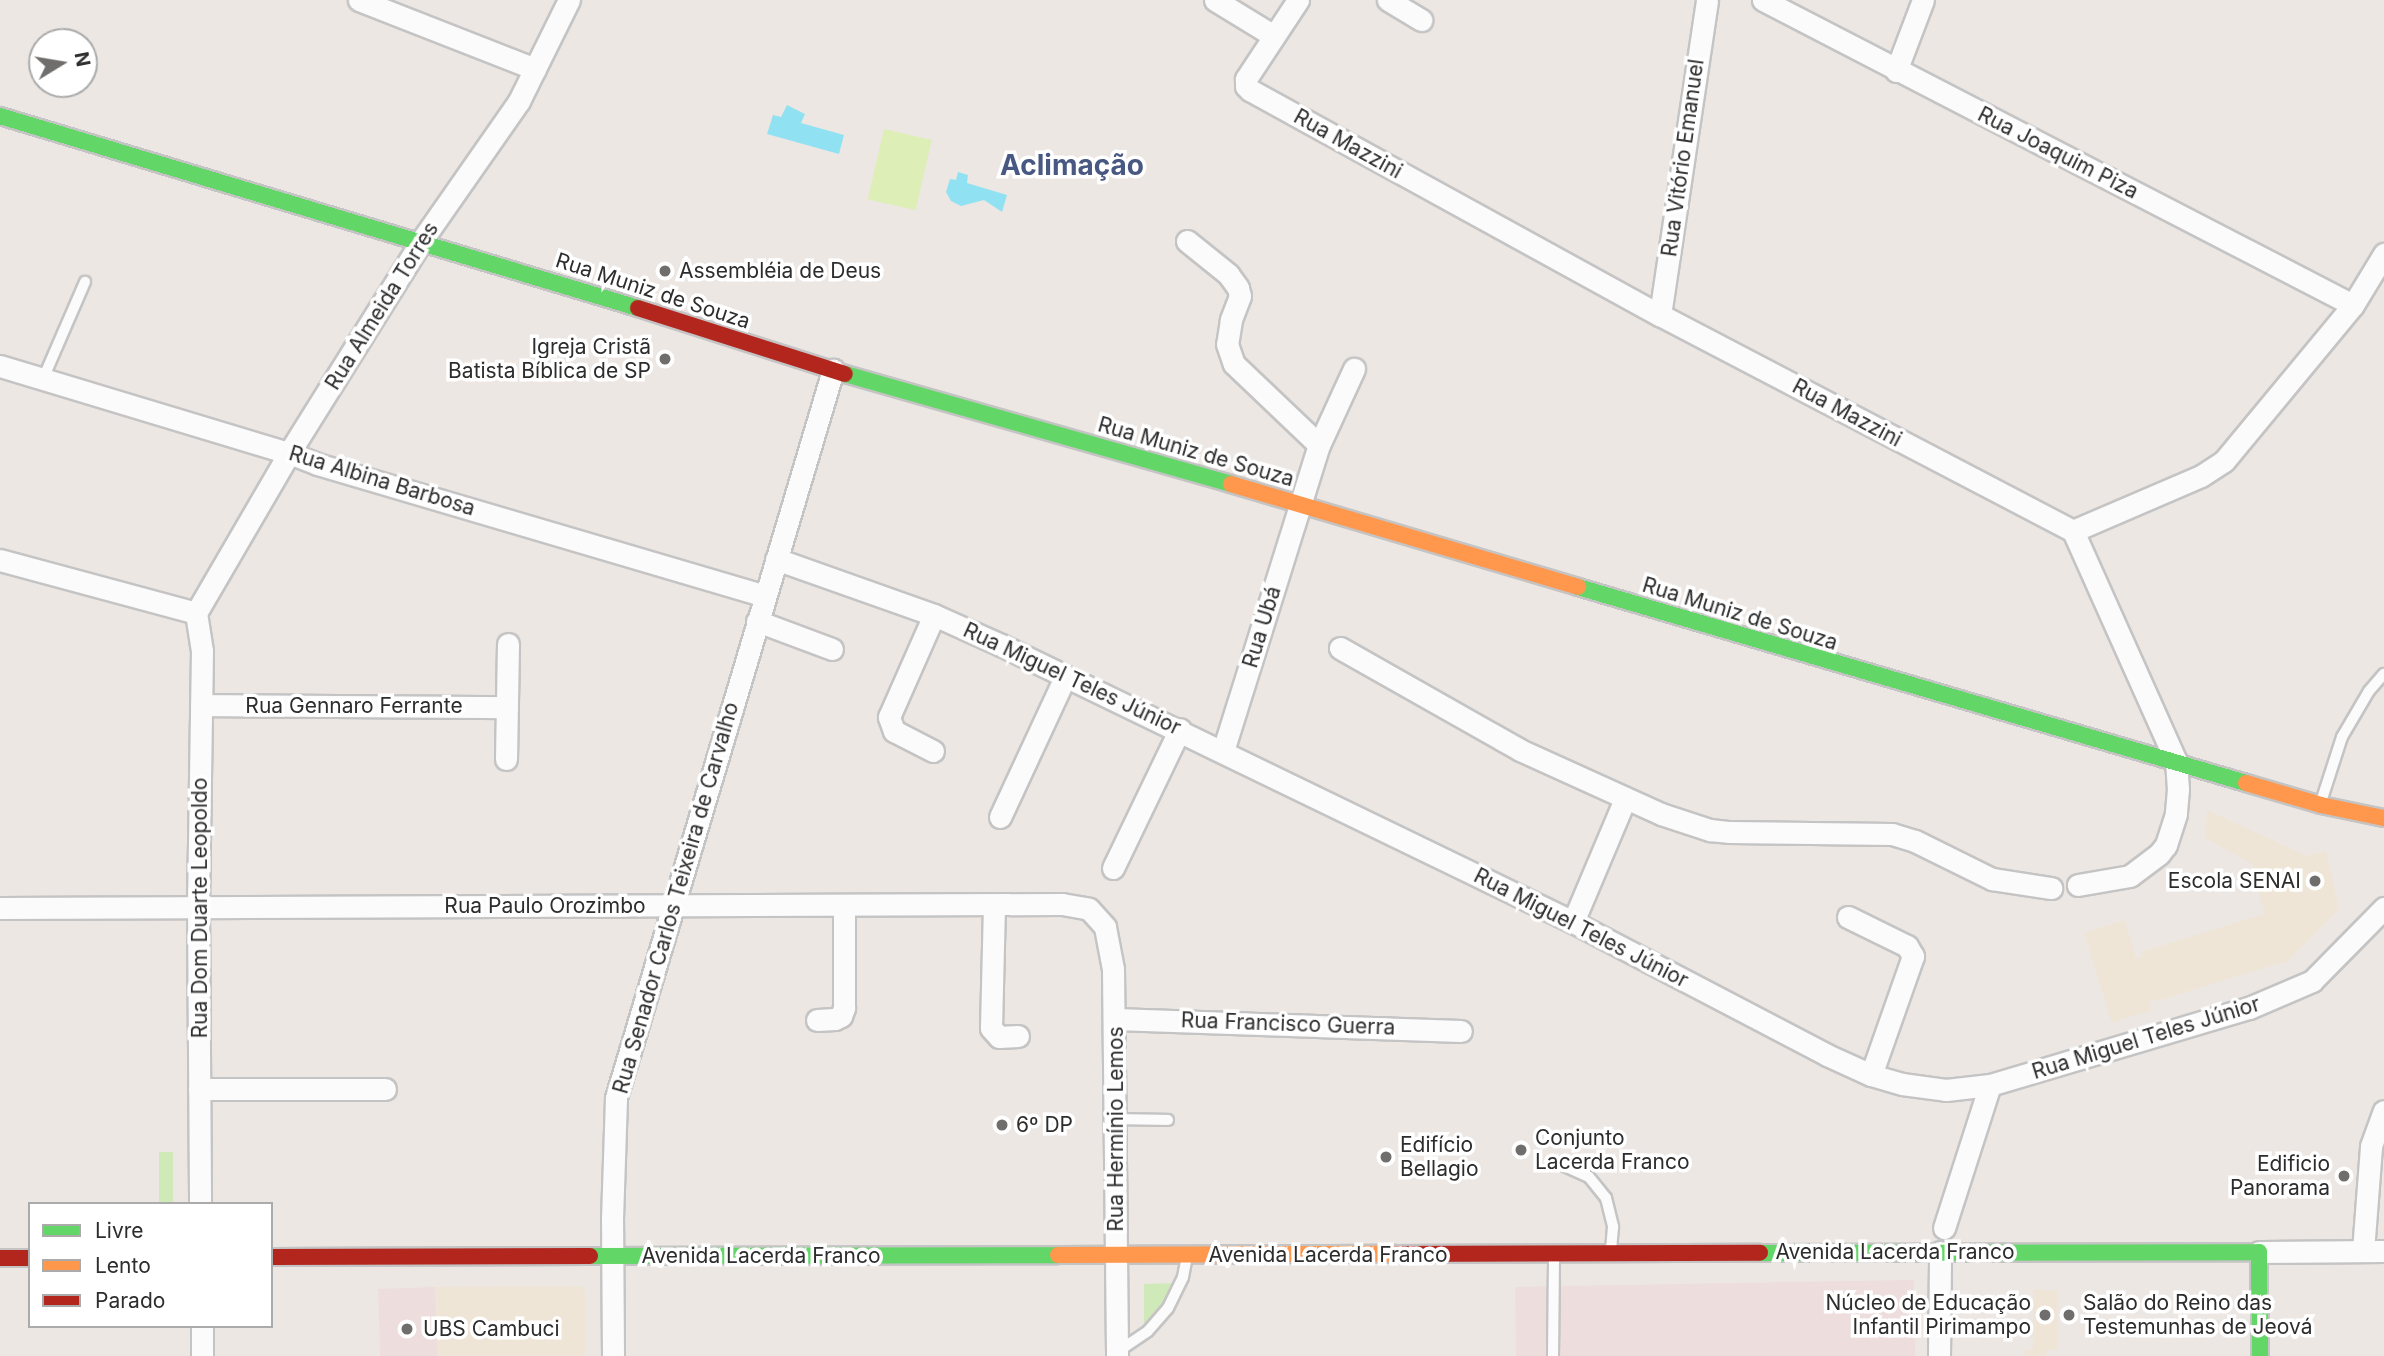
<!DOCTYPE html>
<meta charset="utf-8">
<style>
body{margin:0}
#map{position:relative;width:2384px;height:1356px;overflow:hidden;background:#ece7e3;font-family:Inter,sans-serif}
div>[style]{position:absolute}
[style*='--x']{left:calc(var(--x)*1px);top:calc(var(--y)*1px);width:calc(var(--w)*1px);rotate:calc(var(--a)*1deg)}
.education>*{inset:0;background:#efe5d7}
.medical>*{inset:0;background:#edd;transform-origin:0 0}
.green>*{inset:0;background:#d0e9b9;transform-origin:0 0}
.pitch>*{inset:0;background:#ddeeb6;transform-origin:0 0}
.water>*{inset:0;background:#90e2f3}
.roads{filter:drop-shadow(2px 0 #c5c4c4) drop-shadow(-2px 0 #c5c4c4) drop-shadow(0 2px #c5c4c4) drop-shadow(0 -2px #c5c4c4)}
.lane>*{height:10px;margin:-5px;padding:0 5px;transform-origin:5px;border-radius:5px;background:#fcfbfb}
.street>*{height:21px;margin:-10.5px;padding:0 10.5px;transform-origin:10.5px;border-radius:10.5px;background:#fcfbfb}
.fast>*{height:16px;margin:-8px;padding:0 8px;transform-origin:8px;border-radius:8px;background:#63d668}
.slow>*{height:16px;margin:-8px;padding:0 8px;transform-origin:8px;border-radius:8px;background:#ff974d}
.jam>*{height:16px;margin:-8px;padding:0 8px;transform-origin:8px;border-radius:8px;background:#b3261e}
.dots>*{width:19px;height:19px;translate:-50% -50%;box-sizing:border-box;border:4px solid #fff;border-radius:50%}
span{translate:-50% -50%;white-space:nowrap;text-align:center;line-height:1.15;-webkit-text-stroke:7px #fff;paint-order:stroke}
.street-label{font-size:21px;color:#2d2d2d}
.poi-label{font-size:21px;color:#2d2d2d}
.left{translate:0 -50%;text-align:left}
.right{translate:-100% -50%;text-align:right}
.district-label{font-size:28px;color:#485883;font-weight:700}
.legend{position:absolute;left:28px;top:1202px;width:245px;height:126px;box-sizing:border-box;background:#fff;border:2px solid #ababab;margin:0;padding:9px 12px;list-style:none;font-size:21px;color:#2d2d2d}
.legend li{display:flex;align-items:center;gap:14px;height:35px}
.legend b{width:35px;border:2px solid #ababab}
.north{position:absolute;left:28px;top:28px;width:70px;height:70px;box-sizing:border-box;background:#fff;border:2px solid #ababab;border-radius:50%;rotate:79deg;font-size:19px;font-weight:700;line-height:28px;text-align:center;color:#2d2d2d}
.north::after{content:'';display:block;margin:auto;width:24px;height:32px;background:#706e6d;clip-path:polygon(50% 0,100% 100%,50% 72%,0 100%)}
</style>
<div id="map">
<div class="education">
<i style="clip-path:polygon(2207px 810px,2307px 856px,2326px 851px,2339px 909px,2285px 964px,2283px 962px,2157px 1001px,2156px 999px,2149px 1001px,2151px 1010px,2112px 1023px,2084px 933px,2125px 920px,2136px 958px,2143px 956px,2141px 952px,2264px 914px,2252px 864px,2205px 838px)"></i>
<i style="clip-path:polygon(581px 1286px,585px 1292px,585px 1356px,437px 1356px,435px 1287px)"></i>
<i style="clip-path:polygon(2033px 1289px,2058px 1291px,2057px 1350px,2047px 1350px,2046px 1356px,2025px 1356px,2025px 1350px,2033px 1349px)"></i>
</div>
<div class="medical">
<i style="left:1914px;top:1280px;width:76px;height:399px;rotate:89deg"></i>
<i style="left:435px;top:1287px;width:69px;height:57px;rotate:88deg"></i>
</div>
<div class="green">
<i style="left:159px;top:1152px;width:14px;height:52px"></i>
<i style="clip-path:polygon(1177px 1283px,1144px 1329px,1144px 1284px)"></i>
</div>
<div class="pitch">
<i style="left:884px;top:129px;width:49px;height:72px;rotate:13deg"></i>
</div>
<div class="water">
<i style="clip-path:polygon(787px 105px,805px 114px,801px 123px,844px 135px,839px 154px,767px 134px,773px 115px,781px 117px)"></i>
<i style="clip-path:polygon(958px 172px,968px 175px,967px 183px,1007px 195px,1002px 212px,984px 200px,961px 206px,951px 201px,946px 192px,950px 179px,956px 180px)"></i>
</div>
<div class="roads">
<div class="lane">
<i style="--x:43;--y:379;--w:106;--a:-66.6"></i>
<i style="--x:2321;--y:802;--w:68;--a:-72.1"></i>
<i style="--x:2342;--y:737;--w:53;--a:-59.6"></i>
<i style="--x:2369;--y:691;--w:23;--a:-49"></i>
<i style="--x:1116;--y:1119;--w:52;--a:1.1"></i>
<i style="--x:1553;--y:1161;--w:39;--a:24"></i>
<i style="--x:1589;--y:1177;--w:27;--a:51"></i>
<i style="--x:1606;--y:1198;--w:30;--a:76"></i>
<i style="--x:1613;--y:1227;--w:23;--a:95"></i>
<i style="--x:1117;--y:1352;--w:37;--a:-34"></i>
<i style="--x:1148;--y:1331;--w:30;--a:-49"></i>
<i style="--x:1168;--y:1308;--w:34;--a:-64"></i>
<i style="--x:1183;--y:1277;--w:20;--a:-79"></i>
<i style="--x:1553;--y:1356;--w:100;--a:-89.4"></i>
</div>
<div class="street">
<i style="--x:359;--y:0;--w:189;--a:21.4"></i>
<i style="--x:1215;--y:0;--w:69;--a:31.4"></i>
<i style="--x:1298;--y:0;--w:95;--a:123.4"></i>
<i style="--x:1246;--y:79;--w:7;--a:90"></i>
<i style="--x:1246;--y:86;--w:6;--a:45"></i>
<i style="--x:1250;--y:90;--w:468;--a:28.8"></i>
<i style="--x:1660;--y:315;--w:466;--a:27.6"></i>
<i style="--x:1388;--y:0;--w:39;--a:31"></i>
<i style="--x:1763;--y:0;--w:664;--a:27.34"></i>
<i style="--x:1896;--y:71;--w:76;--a:-69.2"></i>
<i style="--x:1187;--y:241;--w:53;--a:38.8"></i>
<i style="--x:1228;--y:274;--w:17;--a:54"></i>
<i style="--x:1238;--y:288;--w:8;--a:76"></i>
<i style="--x:1240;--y:296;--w:26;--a:111"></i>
<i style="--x:1231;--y:320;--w:24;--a:99"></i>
<i style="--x:1227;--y:344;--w:21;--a:71"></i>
<i style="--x:1234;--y:364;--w:117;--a:43.6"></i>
<i style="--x:1660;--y:315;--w:318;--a:-81.5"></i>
<i style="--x:0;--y:366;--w:302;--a:16.8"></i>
<i style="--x:289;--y:453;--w:30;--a:21"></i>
<i style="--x:317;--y:464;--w:467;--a:16.4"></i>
<i style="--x:2073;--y:531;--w:252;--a:65.9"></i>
<i style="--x:2176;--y:761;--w:28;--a:86"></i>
<i style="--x:2178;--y:789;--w:25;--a:95"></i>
<i style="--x:2176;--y:814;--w:33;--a:108"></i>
<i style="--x:2166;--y:845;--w:11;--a:128"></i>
<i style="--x:2159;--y:854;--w:36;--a:143"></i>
<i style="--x:2130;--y:876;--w:53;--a:170.2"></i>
<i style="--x:2073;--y:531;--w:139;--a:-23.3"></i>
<i style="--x:2201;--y:476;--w:27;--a:-33"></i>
<i style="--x:2224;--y:461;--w:202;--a:-50.4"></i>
<i style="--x:2353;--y:305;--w:60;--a:-58.7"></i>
<i style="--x:776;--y:559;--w:168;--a:19.5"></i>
<i style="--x:934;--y:615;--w:73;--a:24.1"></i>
<i style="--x:1001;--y:645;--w:636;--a:25.84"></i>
<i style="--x:1573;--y:922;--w:287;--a:27.6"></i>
<i style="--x:1827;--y:1055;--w:48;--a:24.4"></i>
<i style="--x:1871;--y:1075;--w:32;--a:16"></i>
<i style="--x:1902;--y:1084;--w:44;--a:7.8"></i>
<i style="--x:1946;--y:1090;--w:44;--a:-6.5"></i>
<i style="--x:1990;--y:1085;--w:270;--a:-16.6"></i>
<i style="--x:2249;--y:1008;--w:69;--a:-23.2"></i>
<i style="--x:2312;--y:981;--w:103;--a:-45.4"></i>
<i style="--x:0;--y:560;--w:203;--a:15.1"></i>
<i style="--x:196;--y:613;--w:185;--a:-59.8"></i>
<i style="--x:289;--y:453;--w:248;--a:-58"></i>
<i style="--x:420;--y:243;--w:173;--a:-55.1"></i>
<i style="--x:519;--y:101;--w:113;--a:-63.7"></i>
<i style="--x:196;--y:613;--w:38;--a:81"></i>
<i style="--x:202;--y:651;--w:257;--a:90.9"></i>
<i style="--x:198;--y:908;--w:296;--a:89.6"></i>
<i style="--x:757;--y:621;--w:80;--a:20.5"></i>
<i style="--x:1340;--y:648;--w:207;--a:29.5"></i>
<i style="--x:1520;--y:750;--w:155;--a:24.4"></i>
<i style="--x:1661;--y:814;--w:52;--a:18.1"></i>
<i style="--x:1710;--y:830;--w:20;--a:6"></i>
<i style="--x:1730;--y:832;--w:162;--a:0.7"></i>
<i style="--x:1892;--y:834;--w:24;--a:17"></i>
<i style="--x:1915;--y:841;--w:86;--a:26.3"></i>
<i style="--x:1992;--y:879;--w:60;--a:8.7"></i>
<i style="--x:201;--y:705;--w:306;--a:0.4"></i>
<i style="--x:933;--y:751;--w:44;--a:-152.9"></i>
<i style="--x:894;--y:731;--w:15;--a:-110"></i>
<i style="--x:889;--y:717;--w:111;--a:-66.2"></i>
<i style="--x:1223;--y:751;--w:321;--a:-72.6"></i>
<i style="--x:1319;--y:445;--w:84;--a:-65.3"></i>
<i style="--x:506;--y:759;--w:115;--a:-89"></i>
<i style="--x:1000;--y:817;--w:154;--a:-65.1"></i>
<i style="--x:1113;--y:868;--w:154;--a:-64.3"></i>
<i style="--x:994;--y:905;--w:123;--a:91.4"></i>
<i style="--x:991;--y:1028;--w:12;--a:48"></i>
<i style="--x:999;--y:1037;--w:19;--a:-3"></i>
<i style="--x:0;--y:908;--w:1062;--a:-0.22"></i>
<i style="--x:1062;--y:904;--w:27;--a:10"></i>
<i style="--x:1089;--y:909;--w:24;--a:48"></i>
<i style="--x:1105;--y:927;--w:43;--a:79.2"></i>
<i style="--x:1113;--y:969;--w:387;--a:89.4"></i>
<i style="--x:1848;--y:917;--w:66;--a:26.2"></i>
<i style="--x:1907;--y:946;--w:12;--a:59"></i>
<i style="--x:1913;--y:956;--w:126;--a:109.4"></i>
<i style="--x:1573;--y:922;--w:134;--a:-67.1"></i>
<i style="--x:1115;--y:1019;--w:346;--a:2"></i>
<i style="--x:817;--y:1020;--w:18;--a:-3"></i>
<i style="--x:835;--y:1019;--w:7;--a:-27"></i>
<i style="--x:841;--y:1016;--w:9;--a:-69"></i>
<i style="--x:844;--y:1008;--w:103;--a:-90"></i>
<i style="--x:199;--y:1089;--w:186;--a:0"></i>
<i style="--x:1944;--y:1228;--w:150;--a:-72.2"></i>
<i style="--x:2363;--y:1251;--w:105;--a:-85.6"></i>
<i style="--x:2371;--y:1146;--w:37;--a:-70"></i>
<i style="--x:2259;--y:1252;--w:125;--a:-0.5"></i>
<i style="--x:202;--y:1326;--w:30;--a:90"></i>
<i style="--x:613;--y:1356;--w:137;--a:-90.4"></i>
<i style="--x:612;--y:1219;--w:121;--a:-88.1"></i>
<i style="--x:616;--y:1098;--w:760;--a:-73.4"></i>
<i style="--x:1939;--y:1356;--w:104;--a:-89.4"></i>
</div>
<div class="fast">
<i style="--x:0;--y:116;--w:666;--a:16.75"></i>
<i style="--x:845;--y:374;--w:401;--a:15.9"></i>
<i style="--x:1578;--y:587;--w:696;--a:16.35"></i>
<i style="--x:1760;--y:1253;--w:499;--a:-0.1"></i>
<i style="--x:2259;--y:1252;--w:104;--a:89.4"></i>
<i style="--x:590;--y:1256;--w:468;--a:-0.1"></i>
</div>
<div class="slow">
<i style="--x:1231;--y:484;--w:362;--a:16.5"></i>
<i style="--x:2246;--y:783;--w:78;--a:16.3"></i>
<i style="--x:2321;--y:805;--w:64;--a:11.7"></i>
<i style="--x:1058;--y:1255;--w:337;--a:-0.2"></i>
</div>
<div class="jam">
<i style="--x:638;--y:308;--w:217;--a:17.7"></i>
<i style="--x:1395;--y:1254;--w:365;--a:-0.2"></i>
<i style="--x:271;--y:1257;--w:319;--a:-0.2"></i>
<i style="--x:0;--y:1258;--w:30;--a:0"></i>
</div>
</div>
<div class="dots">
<i style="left:665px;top:271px;background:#706e6d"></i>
<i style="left:665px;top:359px;background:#706e6d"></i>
<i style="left:2315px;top:881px;background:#706e6d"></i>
<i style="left:1002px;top:1125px;background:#706e6d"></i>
<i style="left:1521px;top:1150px;background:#706e6d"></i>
<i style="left:1386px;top:1157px;background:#706e6d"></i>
<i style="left:2344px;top:1176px;background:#706e6d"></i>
<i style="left:2045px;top:1315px;background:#706e6d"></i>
<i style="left:2069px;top:1315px;background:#706e6d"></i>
<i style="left:407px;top:1329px;background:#706e6d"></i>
</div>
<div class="street-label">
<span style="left:1348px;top:144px;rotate:29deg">Rua Mazzini</span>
<span style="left:2058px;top:153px;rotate:27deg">Rua Joaquim Piza</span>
<span style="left:1683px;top:158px;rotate:-82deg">Rua Vitório Emanuel</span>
<span style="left:653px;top:291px;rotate:18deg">Rua Muniz de Souza</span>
<span style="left:382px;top:306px;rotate:-58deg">Rua Almeida Torres</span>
<span style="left:1847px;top:413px;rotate:28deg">Rua Mazzini</span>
<span style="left:1196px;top:452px;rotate:16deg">Rua Muniz de Souza</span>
<span style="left:382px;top:481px;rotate:17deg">Rua Albina Barbosa</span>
<span style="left:1740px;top:614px;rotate:17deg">Rua Muniz de Souza</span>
<span style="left:1262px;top:627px;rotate:-73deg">Rua Ubá</span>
<span style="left:1072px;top:679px;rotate:25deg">Rua Miguel Teles Júnior</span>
<span style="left:354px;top:706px">Rua Gennaro Ferrante</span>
<span style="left:676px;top:898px;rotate:-74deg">Rua Senador Carlos Teixeira de Carvalho</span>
<span style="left:545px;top:906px">Rua Paulo Orozimbo</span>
<span style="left:200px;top:908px;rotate:-90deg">Rua Dom Duarte Leopoldo</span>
<span style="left:1581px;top:928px;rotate:27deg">Rua Miguel Teles Júnior</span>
<span style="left:1288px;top:1024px;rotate:2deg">Rua Francisco Guerra</span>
<span style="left:2146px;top:1038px;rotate:-17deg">Rua Miguel Teles Júnior</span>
<span style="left:1116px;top:1129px;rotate:-90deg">Rua Hermínio Lemos</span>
<span style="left:1895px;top:1252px">Avenida Lacerda Franco</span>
<span style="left:1328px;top:1255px">Avenida Lacerda Franco</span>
<span style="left:761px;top:1256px">Avenida Lacerda Franco</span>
</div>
<div class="poi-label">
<span class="left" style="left:679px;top:271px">Assembléia de Deus</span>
<span class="right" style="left:651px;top:359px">Igreja Cristã<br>Batista Bíblica de SP</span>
<span class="right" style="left:2301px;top:881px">Escola SENAI</span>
<span class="left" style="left:1016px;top:1125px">6º DP</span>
<span class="left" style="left:1535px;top:1150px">Conjunto<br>Lacerda Franco</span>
<span class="left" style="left:1400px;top:1157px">Edifício<br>Bellagio</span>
<span class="right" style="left:2330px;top:1176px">Edificio<br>Panorama</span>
<span class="right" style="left:2031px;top:1315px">Núcleo de Educação<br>Infantil Pirimampo</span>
<span class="left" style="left:2083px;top:1315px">Salão do Reino das<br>Testemunhas de Jeová</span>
<span class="left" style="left:423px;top:1329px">UBS Cambuci</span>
</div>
<div class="district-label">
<span style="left:1072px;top:165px">Aclimação</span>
</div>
<ul class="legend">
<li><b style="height:9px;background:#63d668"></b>Livre</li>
<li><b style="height:9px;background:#ff974d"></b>Lento</li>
<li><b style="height:9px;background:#b3261e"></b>Parado</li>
</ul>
<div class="north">N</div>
</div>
